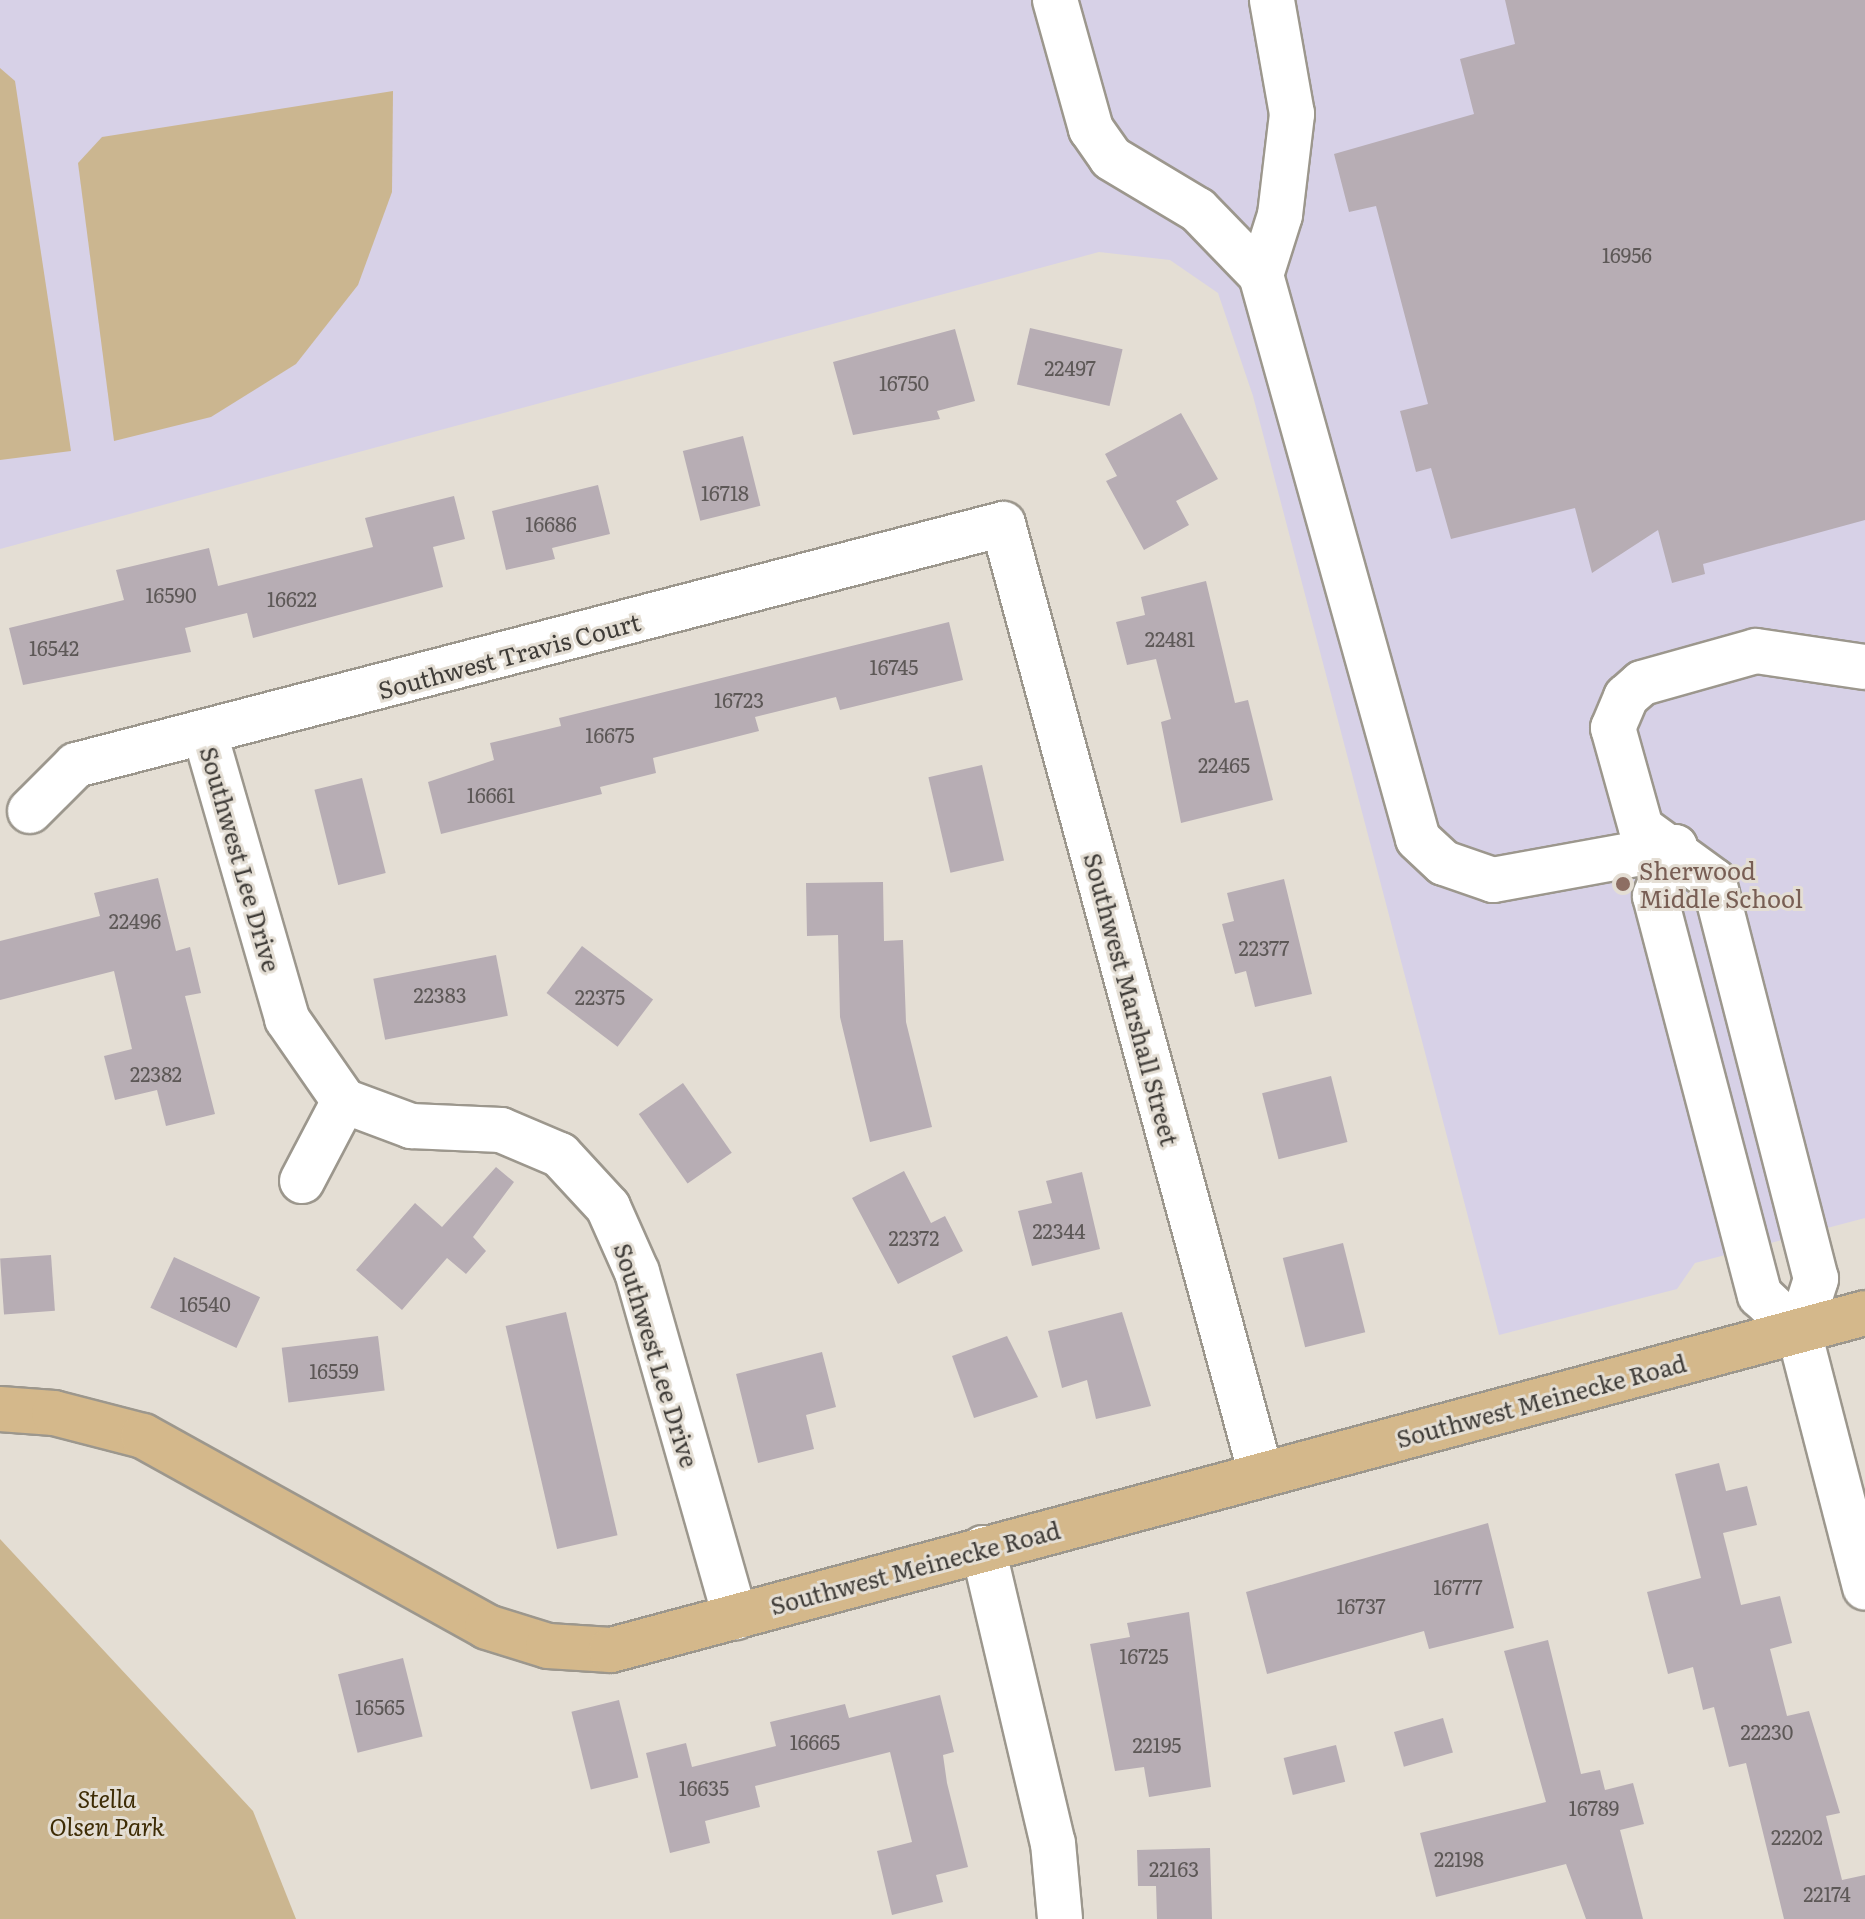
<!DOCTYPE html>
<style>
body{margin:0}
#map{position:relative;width:1865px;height:1919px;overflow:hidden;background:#e4ded4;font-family:Literata,serif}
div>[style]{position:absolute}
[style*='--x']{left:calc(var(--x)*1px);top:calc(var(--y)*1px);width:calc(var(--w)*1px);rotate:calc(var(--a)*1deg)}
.education>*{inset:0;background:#d7d1e7}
.green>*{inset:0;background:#cbb690}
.building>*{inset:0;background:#b7adb4;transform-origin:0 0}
.roads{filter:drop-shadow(2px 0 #9c978d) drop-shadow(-2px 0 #9c978d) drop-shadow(0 2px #9c978d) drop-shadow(0 -2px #9c978d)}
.minor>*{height:44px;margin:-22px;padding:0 22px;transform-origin:22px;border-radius:22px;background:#fff}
.major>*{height:44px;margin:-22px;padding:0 22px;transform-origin:22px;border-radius:22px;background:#d4b88b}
.dots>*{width:22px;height:22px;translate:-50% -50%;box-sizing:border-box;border:4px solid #e4ded4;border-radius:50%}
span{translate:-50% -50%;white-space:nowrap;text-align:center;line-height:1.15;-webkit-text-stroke:6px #e4ded4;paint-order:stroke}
.number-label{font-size:20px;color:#5d5857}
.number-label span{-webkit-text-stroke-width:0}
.street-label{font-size:24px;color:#3f3c38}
.education-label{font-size:24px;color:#785e54}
.left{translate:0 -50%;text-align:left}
.park-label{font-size:24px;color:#3e2c05;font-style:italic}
</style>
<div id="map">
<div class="education">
<i style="clip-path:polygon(0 0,1865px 0,1865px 1218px,1695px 1263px,1677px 1289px,1499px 1335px,1253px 396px,1218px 293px,1170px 260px,1099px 252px,0 549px)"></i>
</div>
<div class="green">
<i style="clip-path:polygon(0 68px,15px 81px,71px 451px,0 460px)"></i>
<i style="clip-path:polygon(393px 91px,392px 192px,358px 285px,296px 364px,211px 417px,114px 441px,78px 163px,102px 137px)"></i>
<i style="clip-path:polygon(0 1539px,253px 1811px,296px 1919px,0 1919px)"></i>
</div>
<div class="building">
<i style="clip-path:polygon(1505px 0,1865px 0,1865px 520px,1703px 564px,1705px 574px,1672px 583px,1658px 530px,1592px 573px,1575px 508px,1451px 539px,1431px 468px,1416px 472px,1400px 411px,1428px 404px,1376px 206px,1349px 212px,1334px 154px,1474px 114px,1460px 59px,1515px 44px)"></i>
<i style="left:1030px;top:328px;width:95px;height:58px;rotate:13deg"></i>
<i style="clip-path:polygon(955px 329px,975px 401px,937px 411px,940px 419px,853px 435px,833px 362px)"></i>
<i style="clip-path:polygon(1181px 413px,1218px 479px,1176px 501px,1189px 525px,1144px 550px,1106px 481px,1117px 476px,1105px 454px)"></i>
<i style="left:743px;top:436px;width:72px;height:62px;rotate:76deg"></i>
<i style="clip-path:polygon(598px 485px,610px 534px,552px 548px,555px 559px,506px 570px,492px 511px)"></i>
<i style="clip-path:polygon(454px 496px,465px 539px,433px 547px,443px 587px,253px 638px,247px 613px,185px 628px,191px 652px,23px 685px,9px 628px,124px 600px,116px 570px,209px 548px,218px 586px,373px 547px,365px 518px)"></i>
<i style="clip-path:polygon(1206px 581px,1235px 703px,1248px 700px,1273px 800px,1181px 823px,1161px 722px,1171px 719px,1156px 659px,1127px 665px,1116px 622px,1145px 615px,1141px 597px)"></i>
<i style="clip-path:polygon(949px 622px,963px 680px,840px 710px,836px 697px,755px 717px,759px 731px,653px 758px,656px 773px,600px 787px,602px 794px,441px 834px,428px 782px,494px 760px,490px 743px,561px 726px,559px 718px)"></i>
<i style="left:982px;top:765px;width:98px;height:55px;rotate:77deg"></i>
<i style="left:362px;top:778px;width:98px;height:49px;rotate:76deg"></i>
<i style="clip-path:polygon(158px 878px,176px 951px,190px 947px,201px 993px,185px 996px,215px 1114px,166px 1126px,157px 1090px,115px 1100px,104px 1056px,132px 1049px,114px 971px,0 1000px,0 941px,100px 916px,94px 893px)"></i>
<i style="clip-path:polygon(1284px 879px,1312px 994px,1255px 1007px,1246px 971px,1235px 974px,1222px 924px,1234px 921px,1227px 893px)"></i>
<i style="clip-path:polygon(883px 882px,884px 941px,903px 940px,906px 1022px,932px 1127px,870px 1142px,840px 1017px,838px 935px,807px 936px,806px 883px)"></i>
<i style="left:582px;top:946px;width:89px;height:59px;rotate:37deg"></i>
<i style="left:496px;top:955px;width:62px;height:125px;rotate:79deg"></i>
<i style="left:1331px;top:1076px;width:68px;height:71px;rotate:76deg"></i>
<i style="left:683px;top:1083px;width:85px;height:54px;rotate:55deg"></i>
<i style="clip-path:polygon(496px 1167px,514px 1182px,473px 1237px,486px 1251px,466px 1274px,447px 1258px,402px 1310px,356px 1270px,415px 1203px,442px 1227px)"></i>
<i style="clip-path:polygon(904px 1171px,931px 1223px,945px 1216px,963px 1251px,898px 1284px,852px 1198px)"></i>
<i style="clip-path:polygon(1082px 1172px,1100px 1249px,1032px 1266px,1018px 1211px,1052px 1203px,1046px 1181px)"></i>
<i style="left:1343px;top:1243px;width:92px;height:62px;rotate:76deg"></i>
<i style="left:51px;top:1255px;width:56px;height:51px;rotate:86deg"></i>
<i style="left:174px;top:1257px;width:95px;height:56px;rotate:25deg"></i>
<i style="left:566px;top:1312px;width:229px;height:62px;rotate:77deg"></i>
<i style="clip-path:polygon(1122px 1312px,1151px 1406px,1096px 1419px,1087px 1380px,1062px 1388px,1048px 1331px)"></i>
<i style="left:378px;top:1336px;width:55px;height:97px;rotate:83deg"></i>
<i style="clip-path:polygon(1007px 1336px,1038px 1397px,974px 1418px,952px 1356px)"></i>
<i style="clip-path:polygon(822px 1352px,836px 1407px,806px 1415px,814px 1449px,758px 1463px,736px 1374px)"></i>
<i style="clip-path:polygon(1719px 1463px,1726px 1491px,1747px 1486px,1757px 1525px,1723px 1533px,1741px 1605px,1780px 1596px,1792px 1643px,1770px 1649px,1787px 1716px,1809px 1711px,1840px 1813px,1826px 1816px,1842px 1880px,1865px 1875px,1865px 1919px,1784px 1919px,1746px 1763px,1729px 1767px,1714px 1707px,1703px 1710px,1693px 1667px,1668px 1674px,1647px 1592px,1701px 1578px,1675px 1474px)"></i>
<i style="clip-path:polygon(1488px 1523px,1514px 1628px,1429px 1649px,1424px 1631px,1267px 1674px,1246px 1592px)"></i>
<i style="clip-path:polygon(1189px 1612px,1211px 1787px,1149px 1797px,1144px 1767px,1115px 1771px,1090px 1644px,1130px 1637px,1127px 1623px)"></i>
<i style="clip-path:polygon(1548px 1640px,1581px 1774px,1600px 1770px,1605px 1790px,1633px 1783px,1644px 1824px,1620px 1830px,1643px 1919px,1586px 1919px,1566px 1864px,1436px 1897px,1420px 1833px,1546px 1802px,1504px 1651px)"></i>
<i style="left:403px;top:1658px;width:81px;height:67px;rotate:76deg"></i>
<i style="clip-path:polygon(940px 1695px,954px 1752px,943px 1755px,947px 1783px,968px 1867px,936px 1875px,943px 1902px,892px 1915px,877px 1851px,912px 1842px,890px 1752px,755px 1786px,760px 1807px,705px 1821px,710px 1843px,670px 1853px,646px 1753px,686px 1743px,692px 1767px,776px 1746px,770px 1722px,845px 1704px,849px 1718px)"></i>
<i style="left:619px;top:1700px;width:80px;height:49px;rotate:76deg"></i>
<i style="left:1443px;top:1718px;width:36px;height:51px;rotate:74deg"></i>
<i style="left:1336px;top:1745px;width:38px;height:54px;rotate:76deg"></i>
<i style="clip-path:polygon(1210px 1848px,1212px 1919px,1157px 1919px,1156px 1886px,1138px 1886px,1137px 1850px)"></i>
</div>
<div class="roads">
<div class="minor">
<i style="--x:1055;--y:0;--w:134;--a:74.4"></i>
<i style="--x:1091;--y:129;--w:35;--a:55"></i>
<i style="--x:1111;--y:158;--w:101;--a:30.9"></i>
<i style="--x:1198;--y:210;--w:91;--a:45.9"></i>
<i style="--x:1261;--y:275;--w:585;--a:74.44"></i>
<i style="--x:1418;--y:839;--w:35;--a:43"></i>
<i style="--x:1444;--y:863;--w:52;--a:19.1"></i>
<i style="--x:1493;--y:880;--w:185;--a:-10.3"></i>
<i style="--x:1261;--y:275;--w:63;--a:-72.4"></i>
<i style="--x:1280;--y:215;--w:102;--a:-83.2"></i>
<i style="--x:1292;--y:114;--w:116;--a:-100"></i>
<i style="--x:205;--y:734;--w:297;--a:73.9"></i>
<i style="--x:287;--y:1019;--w:100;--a:55.2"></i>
<i style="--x:344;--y:1101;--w:72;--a:20.5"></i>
<i style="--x:411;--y:1126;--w:90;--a:2.5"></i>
<i style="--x:501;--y:1130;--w:64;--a:23"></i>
<i style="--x:560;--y:1155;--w:71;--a:47.3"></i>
<i style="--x:608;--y:1207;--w:71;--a:66"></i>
<i style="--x:637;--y:1272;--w:359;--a:74.1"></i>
<i style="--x:30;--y:811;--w:65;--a:-45"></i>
<i style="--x:76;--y:765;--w:958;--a:-14.57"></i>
<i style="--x:1003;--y:524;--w:984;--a:74.81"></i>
<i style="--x:1675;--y:847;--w:53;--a:112.2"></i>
<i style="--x:1655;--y:896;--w:413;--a:75.3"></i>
<i style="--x:1760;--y:1295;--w:54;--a:43.5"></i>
<i style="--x:302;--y:1181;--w:90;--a:-62.3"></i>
<i style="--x:1799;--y:1332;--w:56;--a:-72.2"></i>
<i style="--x:1816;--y:1279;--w:411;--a:-104.4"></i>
<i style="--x:1714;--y:881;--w:90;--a:-144"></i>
<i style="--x:1641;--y:828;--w:104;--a:-105.6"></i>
<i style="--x:1613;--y:728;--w:34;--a:-67"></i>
<i style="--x:1626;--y:697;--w:21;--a:-41"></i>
<i style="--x:1642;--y:683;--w:118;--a:-15.7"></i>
<i style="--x:1756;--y:651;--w:110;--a:8.4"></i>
<i style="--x:1799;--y:1332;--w:264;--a:75.5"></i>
<i style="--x:983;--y:1548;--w:303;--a:76.7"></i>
<i style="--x:1053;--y:1843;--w:76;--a:84.7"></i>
</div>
<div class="major">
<i style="--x:0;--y:1409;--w:54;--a:4.2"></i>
<i style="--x:54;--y:1413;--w:92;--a:14.5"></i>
<i style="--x:143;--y:1436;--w:393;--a:29"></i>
<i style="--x:487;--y:1627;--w:64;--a:17.3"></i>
<i style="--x:548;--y:1646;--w:63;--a:3.6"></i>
<i style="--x:611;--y:1650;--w:1298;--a:-15.04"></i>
</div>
</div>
<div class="dots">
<i style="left:1623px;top:884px;background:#8d6e63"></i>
</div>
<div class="number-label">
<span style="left:1627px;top:254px">16956</span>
<span style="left:1070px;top:367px">22497</span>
<span style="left:904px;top:382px">16750</span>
<span style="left:725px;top:492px">16718</span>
<span style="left:551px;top:523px">16686</span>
<span style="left:171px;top:594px">16590</span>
<span style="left:292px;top:598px">16622</span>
<span style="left:1170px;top:638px">22481</span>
<span style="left:54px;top:647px">16542</span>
<span style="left:894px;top:666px">16745</span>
<span style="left:739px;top:699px">16723</span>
<span style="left:610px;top:734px">16675</span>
<span style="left:1224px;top:764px">22465</span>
<span style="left:491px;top:794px">16661</span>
<span style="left:135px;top:920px">22496</span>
<span style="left:1264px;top:947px">22377</span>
<span style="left:440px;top:994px">22383</span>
<span style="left:600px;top:996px">22375</span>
<span style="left:156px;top:1073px">22382</span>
<span style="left:1059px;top:1230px">22344</span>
<span style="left:914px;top:1237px">22372</span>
<span style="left:205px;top:1303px">16540</span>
<span style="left:334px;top:1370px">16559</span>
<span style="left:1458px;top:1586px">16777</span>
<span style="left:1361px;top:1605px">16737</span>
<span style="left:1144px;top:1655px">16725</span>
<span style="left:380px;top:1706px">16565</span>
<span style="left:1767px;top:1731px">22230</span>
<span style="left:815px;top:1741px">16665</span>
<span style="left:1157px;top:1744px">22195</span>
<span style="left:704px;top:1787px">16635</span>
<span style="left:1594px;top:1807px">16789</span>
<span style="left:1797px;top:1836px">22202</span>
<span style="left:1459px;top:1858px">22198</span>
<span style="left:1174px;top:1868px">22163</span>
<span style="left:1827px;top:1893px">22174</span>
</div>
<div class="street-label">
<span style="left:509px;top:655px;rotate:-15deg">Southwest Travis Court</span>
<span style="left:241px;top:859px;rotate:74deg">Southwest Lee Drive</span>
<span style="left:1132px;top:999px;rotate:75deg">Southwest Marshall Street</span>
<span style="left:657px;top:1355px;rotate:73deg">Southwest Lee Drive</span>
<span style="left:1541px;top:1400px;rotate:-15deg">Southwest Meinecke Road</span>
<span style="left:915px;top:1567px;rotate:-15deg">Southwest Meinecke Road</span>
</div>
<div class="education-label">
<span class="left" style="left:1639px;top:884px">Sherwood<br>Middle School</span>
</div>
<div class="park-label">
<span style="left:107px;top:1812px">Stella<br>Olsen Park</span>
</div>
</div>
